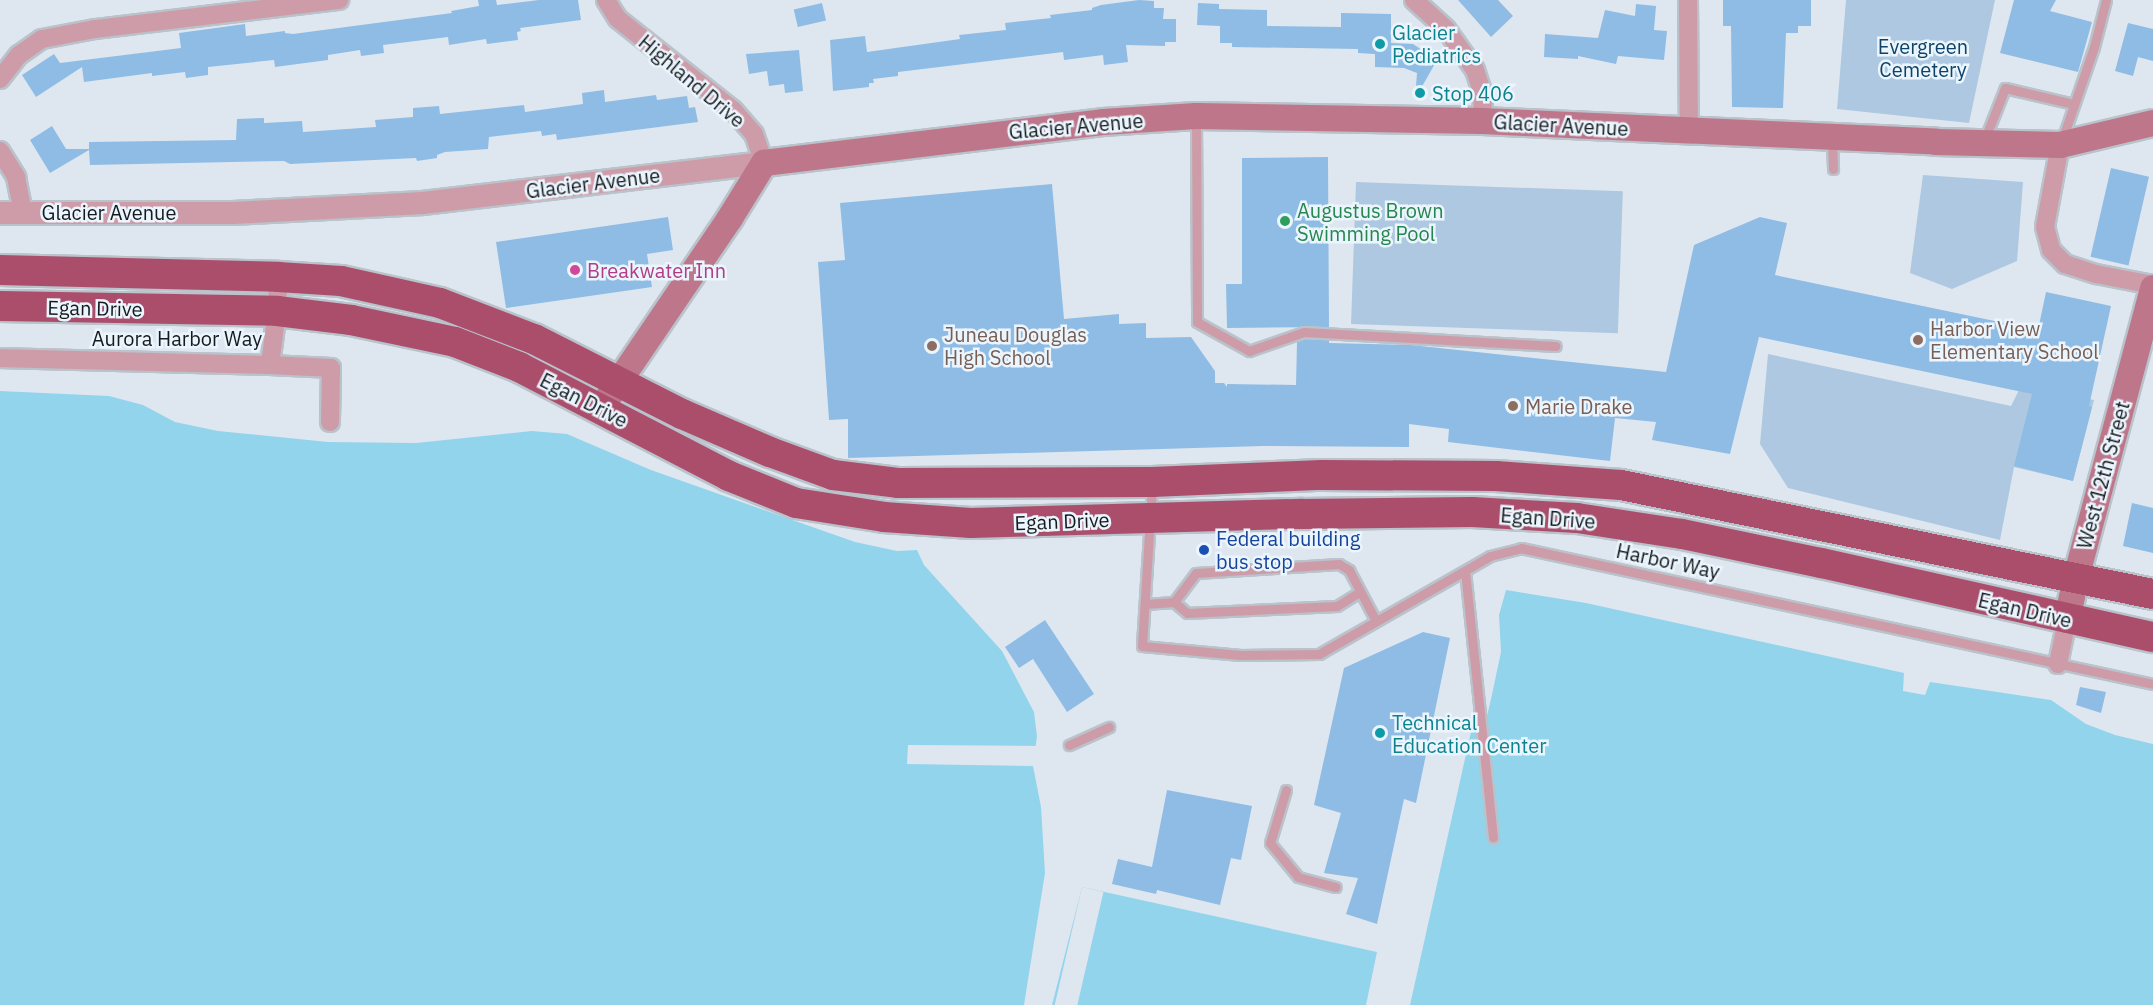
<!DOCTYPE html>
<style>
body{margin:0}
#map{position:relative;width:2153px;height:1005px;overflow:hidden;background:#dee7f0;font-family:"IBM Plex Sans",sans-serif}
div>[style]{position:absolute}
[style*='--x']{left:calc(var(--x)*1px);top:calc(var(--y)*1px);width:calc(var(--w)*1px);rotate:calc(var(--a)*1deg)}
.green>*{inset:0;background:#adc8e0;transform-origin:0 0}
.water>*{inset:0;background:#93d4ed}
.pier>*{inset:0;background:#dee7f0;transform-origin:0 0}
.building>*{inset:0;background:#8fbce4;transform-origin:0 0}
.roads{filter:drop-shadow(2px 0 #bac2ca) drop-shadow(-2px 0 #bac2ca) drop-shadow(0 2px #bac2ca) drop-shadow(0 -2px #bac2ca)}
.service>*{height:9px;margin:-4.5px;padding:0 4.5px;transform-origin:4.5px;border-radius:4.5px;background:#cd9ca8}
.minor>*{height:18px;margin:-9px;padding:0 9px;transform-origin:9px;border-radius:9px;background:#cd9ca8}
.tertiary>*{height:22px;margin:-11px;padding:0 11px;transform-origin:11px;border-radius:11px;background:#cd9ca8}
.secondary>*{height:26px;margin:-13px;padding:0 13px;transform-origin:13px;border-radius:13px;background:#bd768a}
.trunk>*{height:30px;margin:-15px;padding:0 15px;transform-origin:15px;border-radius:15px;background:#aa4e6c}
.dots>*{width:16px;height:16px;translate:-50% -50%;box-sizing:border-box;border:3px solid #ebf5fd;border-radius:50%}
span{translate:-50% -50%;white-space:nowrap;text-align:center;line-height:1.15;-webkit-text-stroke:5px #ebf5fd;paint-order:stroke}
.culture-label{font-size:20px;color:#0d838f}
.left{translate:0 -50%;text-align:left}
.park-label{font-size:20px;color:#0e4268}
.street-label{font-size:20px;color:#161a1d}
.leisure-label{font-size:20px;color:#27864d}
.hotel-label{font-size:20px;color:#b23c85}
.education-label{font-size:20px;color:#785e54}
.transit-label{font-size:20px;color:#164399}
</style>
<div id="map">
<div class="green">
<i style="clip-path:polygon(1846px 0,1995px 0,1969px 123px,1837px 109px)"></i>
<i style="clip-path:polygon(1923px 175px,2023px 182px,2017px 261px,1952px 289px,1910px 273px)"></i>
<i style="left:1356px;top:182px;width:267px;height:142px;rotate:2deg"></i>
<i style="clip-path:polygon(1768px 354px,2011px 406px,2021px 386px,2094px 400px,2073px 481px,2014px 467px,2000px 540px,1788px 488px,1760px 444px)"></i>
</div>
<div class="water">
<i style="clip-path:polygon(0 391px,109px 396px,143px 405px,175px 422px,218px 431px,328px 442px,416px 443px,532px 431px,567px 434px,651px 470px,855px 542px,897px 551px,917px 550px,924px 565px,1002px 651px,1034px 712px,1037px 736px,1033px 766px,1041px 807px,1045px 873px,1024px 1005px,0 1005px)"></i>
<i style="clip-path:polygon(1506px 590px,1586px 603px,1904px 673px,1903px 691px,1925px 695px,1930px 682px,2051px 700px,2086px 724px,2115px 735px,2153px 744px,2153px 1005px,1410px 1005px,1475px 714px,1487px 716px,1491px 699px,1501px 652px,1499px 615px)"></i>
<i style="clip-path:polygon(1082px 887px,1377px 952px,1366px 1005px,1052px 1005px)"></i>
</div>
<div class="pier">
<i style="clip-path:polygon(908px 745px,1039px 746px,1037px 769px,1033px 766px,907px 764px)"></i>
<i style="left:1082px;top:887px;width:22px;height:122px;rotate:13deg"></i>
</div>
<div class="building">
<i style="clip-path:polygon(478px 0,496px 0,497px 5px,539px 0,578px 0,581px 20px,520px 28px,521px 31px,517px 32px,518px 40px,487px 44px,486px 39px,449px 45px,448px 37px,383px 45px,384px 53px,361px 56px,360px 50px,328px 55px,328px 60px,275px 67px,274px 60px,208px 67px,208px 75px,186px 78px,185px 72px,152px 76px,152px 73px,84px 82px,82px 67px,36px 97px,22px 75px,54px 54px,60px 63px,181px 48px,179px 33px,245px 24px,246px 36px,285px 31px,285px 33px,293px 34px,452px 13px,451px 11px,479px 6px)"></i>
<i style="clip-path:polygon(1139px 0,1154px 1px,1154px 8px,1164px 8px,1163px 19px,1176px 19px,1176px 42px,1165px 42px,1165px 46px,1126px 45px,1128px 62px,1104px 65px,1103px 55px,1064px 60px,1063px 52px,898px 72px,898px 76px,873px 79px,874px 83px,869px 83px,869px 87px,833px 91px,830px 40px,865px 36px,867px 52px,960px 39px,959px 35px,1006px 30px,1005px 23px,1051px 18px,1050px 15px,1092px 10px,1092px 8px,1101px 5px)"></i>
<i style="clip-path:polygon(1458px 0,1498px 0,1513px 16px,1491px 37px)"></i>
<i style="clip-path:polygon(1723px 0,1811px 0,1811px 26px,1798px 26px,1798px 33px,1786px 33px,1783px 108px,1732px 107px,1731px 26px,1723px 26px)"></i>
<i style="clip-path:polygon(2014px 0,2056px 0,2050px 11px,2092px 22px,2078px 72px,2000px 53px)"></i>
<i style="left:822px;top:3px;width:18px;height:29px;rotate:77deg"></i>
<i style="clip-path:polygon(1198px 3px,1219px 4px,1219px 9px,1267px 10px,1267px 26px,1341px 27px,1341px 13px,1391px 14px,1391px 43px,1413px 44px,1437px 60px,1415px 99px,1417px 73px,1404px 68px,1375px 67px,1375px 54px,1358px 53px,1358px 49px,1232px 47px,1232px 43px,1220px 43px,1220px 26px,1197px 25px)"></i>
<i style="clip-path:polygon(1636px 4px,1656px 6px,1654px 30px,1667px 31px,1664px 60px,1618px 56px,1616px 64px,1578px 56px,1578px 59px,1544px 57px,1545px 34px,1598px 38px,1605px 10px,1635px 16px)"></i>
<i style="clip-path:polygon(2128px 23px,2153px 29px,2153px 61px,2138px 57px,2133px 76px,2115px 71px)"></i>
<i style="clip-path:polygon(799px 50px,803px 91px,785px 93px,784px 84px,769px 86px,767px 71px,749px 74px,746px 54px)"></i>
<i style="clip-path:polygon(604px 90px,605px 102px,656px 95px,657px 100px,687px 96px,689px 108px,695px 107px,698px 122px,557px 140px,556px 134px,542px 136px,541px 131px,489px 137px,488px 149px,445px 152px,437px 155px,437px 158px,417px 161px,416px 158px,290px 164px,284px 161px,90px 165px,89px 150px,50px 173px,30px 140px,52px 126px,66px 149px,89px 149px,89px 142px,236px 140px,237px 119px,264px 118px,264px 123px,302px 121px,303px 132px,376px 127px,375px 120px,413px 117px,413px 108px,439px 106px,440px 114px,524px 105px,525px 112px,583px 104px,582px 93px)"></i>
<i style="clip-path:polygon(1328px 157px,1329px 327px,1227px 328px,1226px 284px,1242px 284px,1242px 158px)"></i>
<i style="left:2111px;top:168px;width:39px;height:91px;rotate:13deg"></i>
<i style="clip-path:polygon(1052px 184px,1064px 319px,1119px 314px,1119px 324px,1146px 323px,1146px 338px,1191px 337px,1215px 371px,1215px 383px,1224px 383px,1227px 387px,1227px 384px,1296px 385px,1297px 342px,1305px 339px,1329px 340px,1329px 343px,1411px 345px,1666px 372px,1694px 245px,1760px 217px,1787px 223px,1775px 275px,2038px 330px,2046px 292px,2111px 306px,2089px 406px,2092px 407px,2073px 481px,2014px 466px,2032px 394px,1759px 337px,1730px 454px,1652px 440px,1656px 422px,1615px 418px,1610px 461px,1448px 442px,1449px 429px,1409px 424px,1409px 447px,1263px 446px,848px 458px,848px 419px,829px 420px,818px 262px,845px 260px,840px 203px)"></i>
<i style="clip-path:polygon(668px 217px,673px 250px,647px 254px,652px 287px,506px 308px,496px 242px)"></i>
<i style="clip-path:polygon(2132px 503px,2153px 508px,2153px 553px,2123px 546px)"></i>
<i style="clip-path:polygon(1045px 620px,1094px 694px,1067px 712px,1033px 659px,1019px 668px,1005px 647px)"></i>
<i style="clip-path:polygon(1423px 632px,1450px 638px,1416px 803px,1404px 799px,1377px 924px,1346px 914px,1358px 878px,1324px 873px,1341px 813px,1314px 805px,1344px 668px)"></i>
<i style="clip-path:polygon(2080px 687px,2106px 692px,2101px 713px,2076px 705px)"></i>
<i style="clip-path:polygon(1167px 790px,1252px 806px,1241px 860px,1231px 858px,1220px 905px,1157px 890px,1156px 894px,1112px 884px,1118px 859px,1152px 867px)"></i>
</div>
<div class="roads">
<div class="service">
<i style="--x:1196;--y:119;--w:203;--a:89.7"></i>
<i style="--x:1197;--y:322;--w:60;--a:29.1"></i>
<i style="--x:1249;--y:351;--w:58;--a:-19.1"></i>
<i style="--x:1304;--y:332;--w:252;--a:3.2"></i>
<i style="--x:1832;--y:139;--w:30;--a:88"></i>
<i style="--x:2062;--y:140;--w:98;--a:-71"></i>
<i style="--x:2094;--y:47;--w:49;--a:-75.7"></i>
<i style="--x:1984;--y:141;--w:57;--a:-68.4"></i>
<i style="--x:2005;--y:88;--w:71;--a:13.1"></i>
<i style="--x:1152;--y:486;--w:160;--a:93.6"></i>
<i style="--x:1142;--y:646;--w:99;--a:5.2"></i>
<i style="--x:1241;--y:655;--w:78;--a:-0.7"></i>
<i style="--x:1319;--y:654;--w:197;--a:-29.8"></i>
<i style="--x:1490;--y:556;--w:32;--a:-14"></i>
<i style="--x:1521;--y:548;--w:646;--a:12.14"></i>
<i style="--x:1465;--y:571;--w:268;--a:84"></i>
<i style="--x:1174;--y:602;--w:36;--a:-53"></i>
<i style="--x:1196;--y:573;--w:143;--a:-3.6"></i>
<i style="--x:1339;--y:564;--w:12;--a:31"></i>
<i style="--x:1349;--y:570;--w:58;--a:62.1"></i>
<i style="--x:1145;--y:604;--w:29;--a:-4"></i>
<i style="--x:1174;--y:602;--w:17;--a:40"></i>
<i style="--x:1187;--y:613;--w:150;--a:-2.7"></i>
<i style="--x:1337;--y:606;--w:26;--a:-32"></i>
<i style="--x:1069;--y:745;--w:44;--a:-24.2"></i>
<i style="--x:1286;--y:790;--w:55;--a:106.8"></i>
<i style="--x:1270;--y:843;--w:44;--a:50.5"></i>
<i style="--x:1298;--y:877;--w:39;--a:15"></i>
</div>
<div class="minor">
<i style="--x:606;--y:0;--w:22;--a:58"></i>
<i style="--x:618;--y:19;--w:147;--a:38.4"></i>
<i style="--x:733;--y:110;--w:32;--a:49"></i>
<i style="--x:754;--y:134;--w:31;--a:71"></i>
<i style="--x:1414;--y:0;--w:43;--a:42.2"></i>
<i style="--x:1446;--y:29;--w:50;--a:54.7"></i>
<i style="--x:1475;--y:70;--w:26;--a:72"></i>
<i style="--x:1483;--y:95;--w:26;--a:92"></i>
<i style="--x:1688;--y:0;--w:130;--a:89.6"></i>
<i style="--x:0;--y:79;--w:31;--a:-52"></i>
<i style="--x:19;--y:55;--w:28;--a:-35"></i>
<i style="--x:42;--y:39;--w:54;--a:-10.7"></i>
<i style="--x:95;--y:29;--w:246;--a:-6.8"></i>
<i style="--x:2060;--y:145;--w:83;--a:100.4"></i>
<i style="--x:2045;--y:227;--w:24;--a:75"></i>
<i style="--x:2051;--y:250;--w:20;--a:45"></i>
<i style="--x:2065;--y:264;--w:33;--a:18"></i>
<i style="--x:2096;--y:274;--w:58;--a:10.9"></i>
<i style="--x:0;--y:151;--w:31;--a:58"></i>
<i style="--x:16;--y:177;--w:36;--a:79"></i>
<i style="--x:0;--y:358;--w:270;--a:1.5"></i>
<i style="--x:270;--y:365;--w:54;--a:-82.6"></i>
<i style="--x:277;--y:311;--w:34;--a:-88"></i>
<i style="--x:270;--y:365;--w:61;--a:2.8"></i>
<i style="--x:331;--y:368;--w:54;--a:91.1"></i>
<i style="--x:2058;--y:664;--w:45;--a:-78.4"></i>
</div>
<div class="tertiary">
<i style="--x:0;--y:213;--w:233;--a:0"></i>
<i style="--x:233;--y:213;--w:190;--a:-3"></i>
<i style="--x:423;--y:203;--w:343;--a:-6.7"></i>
</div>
<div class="secondary">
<i style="--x:601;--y:408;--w:230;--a:-55.8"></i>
<i style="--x:730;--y:218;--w:65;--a:-58.3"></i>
<i style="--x:764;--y:163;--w:341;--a:-6.9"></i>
<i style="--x:1103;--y:122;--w:93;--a:-3.7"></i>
<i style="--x:1196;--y:116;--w:286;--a:1"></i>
<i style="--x:1482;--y:121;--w:454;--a:2.6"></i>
<i style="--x:1936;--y:142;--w:124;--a:1.4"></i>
<i style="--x:2060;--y:145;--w:96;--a:-13.3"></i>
<i style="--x:2067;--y:620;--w:43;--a:-77.9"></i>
<i style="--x:2076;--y:578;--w:300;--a:-75.1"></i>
</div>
<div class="trunk">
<i style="--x:0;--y:270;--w:278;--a:1.4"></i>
<i style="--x:278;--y:277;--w:63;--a:3.6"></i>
<i style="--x:341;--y:281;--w:101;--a:12.5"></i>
<i style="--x:440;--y:303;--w:101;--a:21"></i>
<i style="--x:534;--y:339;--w:166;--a:26.9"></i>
<i style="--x:682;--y:414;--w:96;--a:23.4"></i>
<i style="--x:770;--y:452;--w:67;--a:20.1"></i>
<i style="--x:833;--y:475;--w:65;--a:7"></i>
<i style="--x:898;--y:483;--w:254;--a:-0.2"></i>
<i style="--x:1152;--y:482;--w:170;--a:-2.4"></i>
<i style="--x:1322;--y:475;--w:174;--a:0.3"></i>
<i style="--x:1496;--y:476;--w:125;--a:4.1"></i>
<i style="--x:1621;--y:485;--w:543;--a:11.58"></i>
<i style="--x:0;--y:306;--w:277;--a:1"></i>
<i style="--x:277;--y:311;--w:75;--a:6.9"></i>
<i style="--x:351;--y:320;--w:106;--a:11.9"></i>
<i style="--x:455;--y:342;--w:69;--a:21.3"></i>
<i style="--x:519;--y:367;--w:237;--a:27.4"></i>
<i style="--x:729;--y:476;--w:72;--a:21.9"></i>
<i style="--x:796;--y:503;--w:89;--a:9"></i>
<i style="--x:884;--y:517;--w:87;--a:3.9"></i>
<i style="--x:971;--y:523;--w:331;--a:-1.6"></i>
<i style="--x:1302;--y:514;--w:170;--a:-0.7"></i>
<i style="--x:1472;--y:512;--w:105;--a:3.3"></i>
<i style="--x:1577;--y:518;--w:106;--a:8.7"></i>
<i style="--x:1682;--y:534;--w:142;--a:11.8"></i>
<i style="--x:1821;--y:563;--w:340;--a:12.6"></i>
</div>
</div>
<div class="dots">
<i style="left:1380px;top:44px;background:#0f9aa8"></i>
<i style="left:1420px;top:93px;background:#0f9aa8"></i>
<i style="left:1285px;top:221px;background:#2e9e5b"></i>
<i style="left:575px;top:270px;background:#d1479c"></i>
<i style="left:1918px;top:340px;background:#8d6e63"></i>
<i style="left:932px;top:346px;background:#8d6e63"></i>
<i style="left:1513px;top:406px;background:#8d6e63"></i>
<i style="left:1204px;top:550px;background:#1a4fb4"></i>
<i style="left:1380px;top:733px;background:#0f9aa8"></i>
</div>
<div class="culture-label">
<span class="left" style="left:1392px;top:44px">Glacier<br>Pediatrics</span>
<span class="left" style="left:1432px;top:93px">Stop 406</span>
<span class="left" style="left:1392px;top:734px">Technical<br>Education Center</span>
</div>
<div class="park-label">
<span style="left:1923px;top:58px">Evergreen<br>Cemetery</span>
</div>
<div class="street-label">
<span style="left:692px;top:81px;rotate:40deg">Highland Drive</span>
<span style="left:1561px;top:125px;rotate:3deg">Glacier Avenue</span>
<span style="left:1076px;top:126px;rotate:-5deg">Glacier Avenue</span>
<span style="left:593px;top:183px;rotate:-7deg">Glacier Avenue</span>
<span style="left:109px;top:212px">Glacier Avenue</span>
<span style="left:95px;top:308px;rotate:1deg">Egan Drive</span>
<span style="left:177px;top:338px">Aurora Harbor Way</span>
<span style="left:584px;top:400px;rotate:27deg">Egan Drive</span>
<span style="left:2103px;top:475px;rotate:-75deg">West 12th Street</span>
<span style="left:1548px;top:518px;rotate:4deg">Egan Drive</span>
<span style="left:1062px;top:521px;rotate:-2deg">Egan Drive</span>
<span style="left:1668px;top:561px;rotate:12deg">Harbor Way</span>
<span style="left:2025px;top:610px;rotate:13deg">Egan Drive</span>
</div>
<div class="leisure-label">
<span class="left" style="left:1297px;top:222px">Augustus Brown<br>Swimming Pool</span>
</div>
<div class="hotel-label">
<span class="left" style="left:587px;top:270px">Breakwater Inn</span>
</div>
<div class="education-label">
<span class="left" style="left:1930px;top:340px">Harbor View<br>Elementary School</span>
<span class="left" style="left:944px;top:346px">Juneau Douglas<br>High School</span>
<span class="left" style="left:1525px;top:406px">Marie Drake</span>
</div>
<div class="transit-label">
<span class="left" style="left:1216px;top:550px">Federal building<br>bus stop</span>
</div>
</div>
